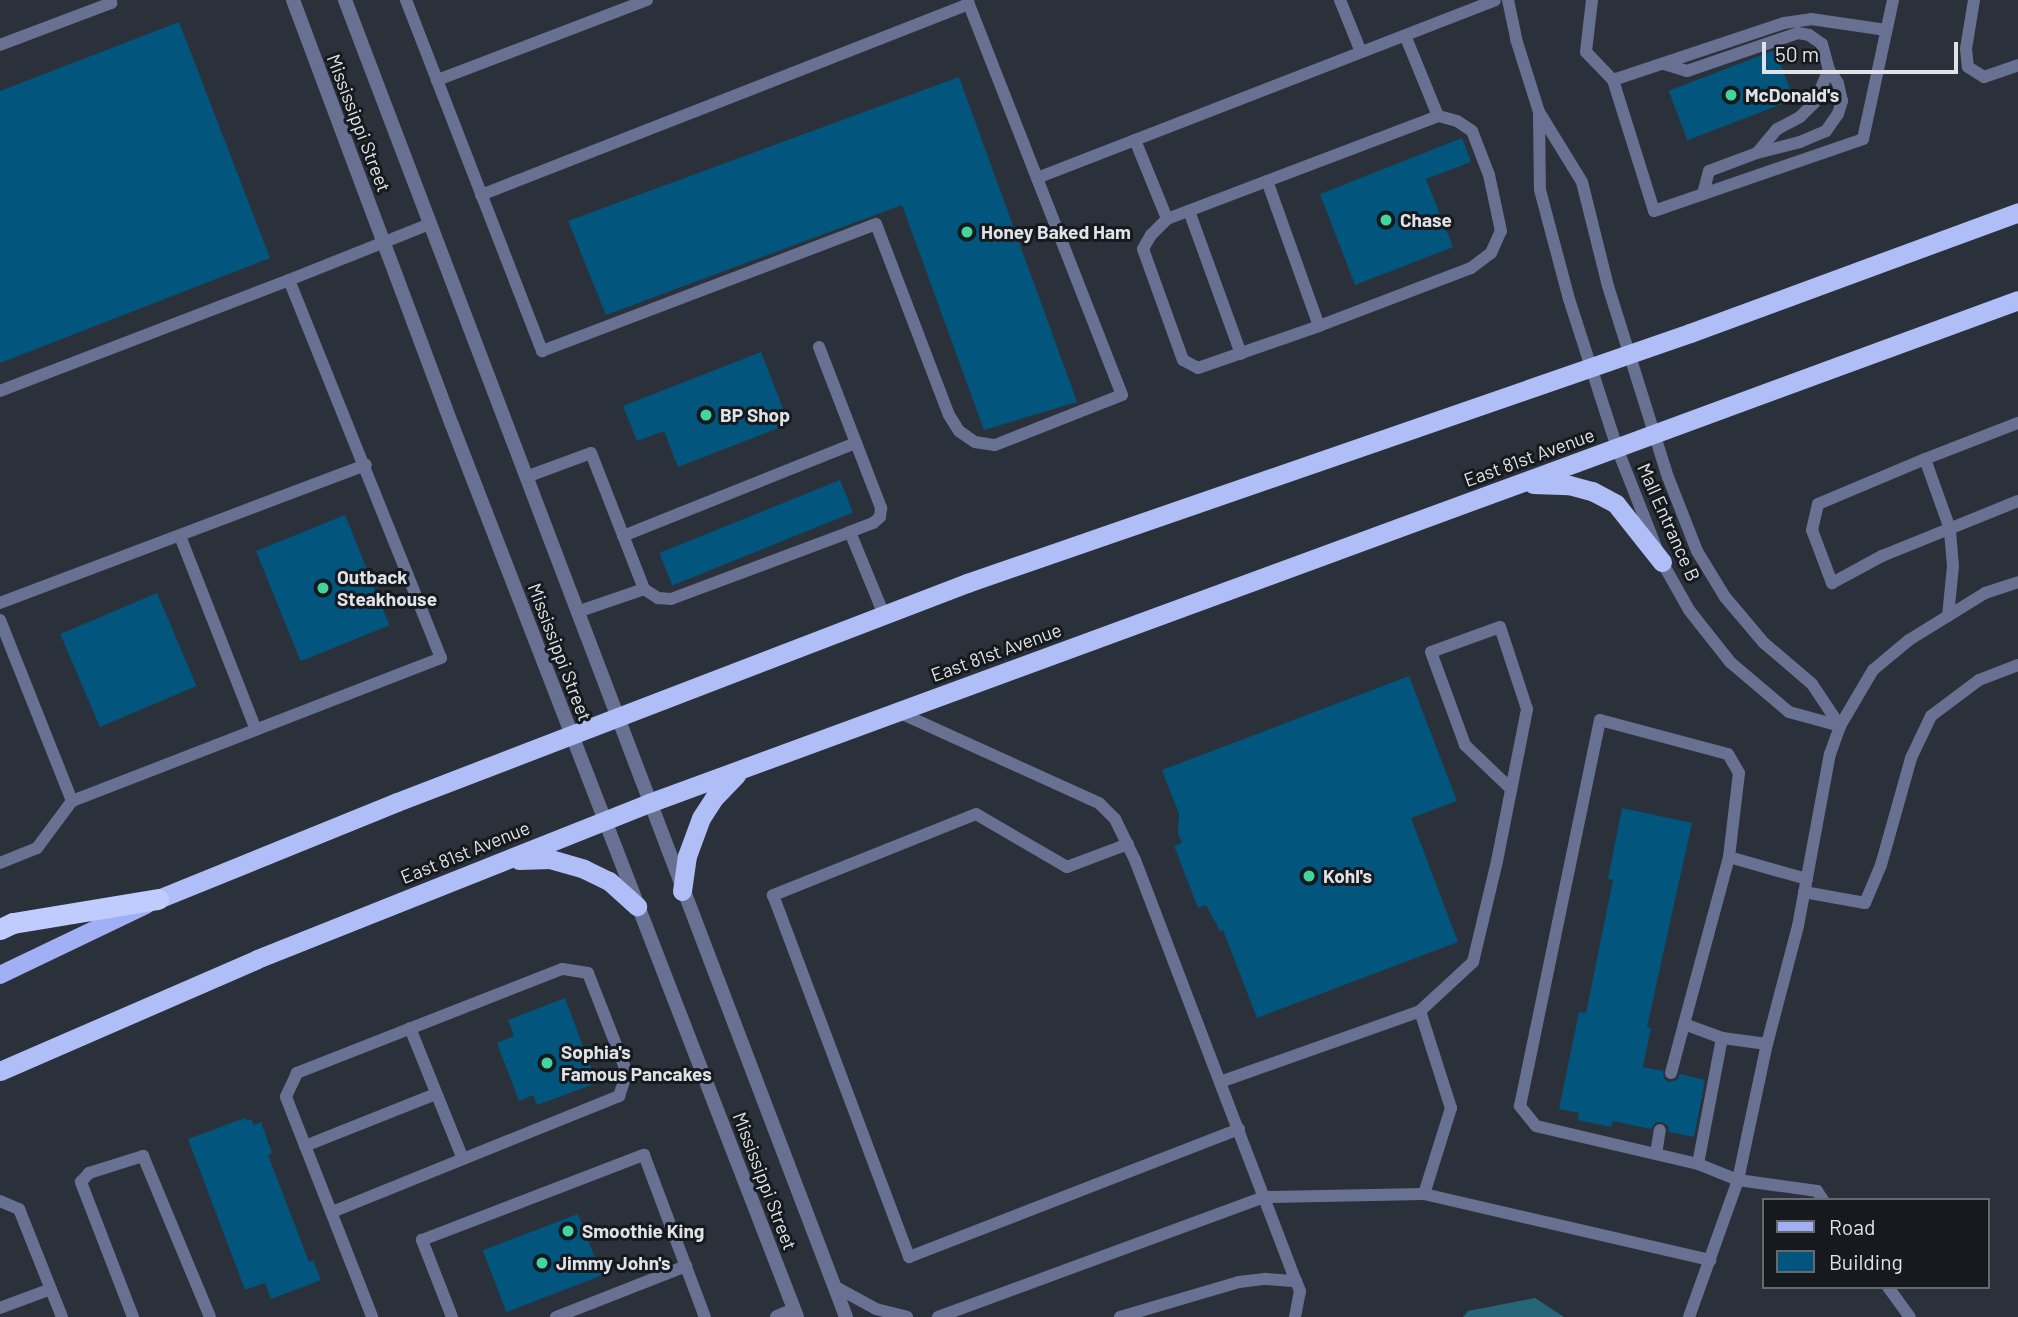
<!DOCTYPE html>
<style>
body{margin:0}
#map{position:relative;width:2018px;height:1317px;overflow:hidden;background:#2b313a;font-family:Barlow,sans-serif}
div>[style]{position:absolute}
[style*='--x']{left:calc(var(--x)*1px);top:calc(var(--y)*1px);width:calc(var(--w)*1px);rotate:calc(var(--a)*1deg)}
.water>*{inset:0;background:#266678}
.building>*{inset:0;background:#02557c;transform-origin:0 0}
.service>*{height:12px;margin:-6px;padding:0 6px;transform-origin:6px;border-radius:6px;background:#697192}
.minor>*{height:14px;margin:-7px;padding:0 7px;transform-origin:7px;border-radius:7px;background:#697192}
.tertiary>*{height:14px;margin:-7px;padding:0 7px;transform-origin:7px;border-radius:7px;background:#697192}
.primary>*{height:18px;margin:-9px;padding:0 9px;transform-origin:9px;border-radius:9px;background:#a1b0f4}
.trunk>*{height:19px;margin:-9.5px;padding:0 9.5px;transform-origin:9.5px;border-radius:9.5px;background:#b0bef8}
.motorway>*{height:21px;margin:-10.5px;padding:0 10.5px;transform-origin:10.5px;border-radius:10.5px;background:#c0ccfd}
.dots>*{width:19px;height:19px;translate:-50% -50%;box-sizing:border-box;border:4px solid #16191d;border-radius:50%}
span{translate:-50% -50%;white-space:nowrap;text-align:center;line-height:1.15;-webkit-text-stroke:6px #16191d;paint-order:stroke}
.poi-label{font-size:19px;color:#dfe3e8;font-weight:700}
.left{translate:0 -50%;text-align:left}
.street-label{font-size:19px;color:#dfe3e8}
.legend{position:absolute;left:1762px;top:1198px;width:228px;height:91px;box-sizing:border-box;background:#16191d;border:2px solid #666a6e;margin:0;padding:9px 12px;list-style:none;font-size:21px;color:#dfe3e8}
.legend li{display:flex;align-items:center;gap:14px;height:35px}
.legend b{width:35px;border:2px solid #666a6e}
.scale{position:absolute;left:1762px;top:42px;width:196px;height:32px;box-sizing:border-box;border:4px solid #dfe3e8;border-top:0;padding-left:9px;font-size:21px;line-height:24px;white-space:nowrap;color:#dfe3e8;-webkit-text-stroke:5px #16191d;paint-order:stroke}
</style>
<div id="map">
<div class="water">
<i style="clip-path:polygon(1535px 1298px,1564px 1317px,1463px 1317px,1468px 1311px)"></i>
</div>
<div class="building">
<i style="clip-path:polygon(179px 22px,270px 258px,0 363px,0 91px)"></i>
<i style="left:1775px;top:50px;width:53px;height:114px;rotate:69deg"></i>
<i style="clip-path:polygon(959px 77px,1077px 402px,984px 430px,902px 205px,606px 315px,568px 221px)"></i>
<i style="clip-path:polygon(1462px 138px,1471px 162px,1426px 179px,1453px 247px,1355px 285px,1320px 194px)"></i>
<i style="clip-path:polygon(761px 352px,789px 424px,678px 467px,664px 431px,637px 441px,623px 406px)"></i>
<i style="left:840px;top:480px;width:35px;height:195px;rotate:68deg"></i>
<i style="left:345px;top:515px;width:119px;height:96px;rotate:68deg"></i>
<i style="left:157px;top:593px;width:101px;height:105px;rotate:67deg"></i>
<i style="clip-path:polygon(1409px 676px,1457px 801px,1411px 818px,1458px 942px,1257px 1018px,1223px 930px,1220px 931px,1206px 905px,1198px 908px,1174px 846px,1182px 843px,1178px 833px,1179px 814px,1162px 770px)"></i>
<i style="clip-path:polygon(1622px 808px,1692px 823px,1647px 1027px,1651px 1028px,1643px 1067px,1663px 1071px,1664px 1079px,1669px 1082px,1677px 1080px,1680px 1074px,1705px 1080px,1694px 1137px,1669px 1132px,1668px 1126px,1662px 1122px,1656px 1122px,1651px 1129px,1613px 1121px,1611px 1127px,1578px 1120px,1579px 1113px,1559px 1109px,1579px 1012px,1586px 1013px,1613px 880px,1608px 879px)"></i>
<i style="clip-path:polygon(565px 998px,597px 1083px,537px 1105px,533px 1095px,519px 1101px,497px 1043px,514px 1036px,508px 1020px)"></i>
<i style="clip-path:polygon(245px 1118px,247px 1121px,251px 1119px,254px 1125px,261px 1122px,272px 1153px,268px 1155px,309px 1262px,313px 1260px,321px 1280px,271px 1299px,265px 1283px,245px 1290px,188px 1139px)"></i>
<i style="left:578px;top:1214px;width:66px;height:102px;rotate:69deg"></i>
</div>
<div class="service">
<i style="--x:406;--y:0;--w:86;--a:68.8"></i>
<i style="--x:647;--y:0;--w:225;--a:159.1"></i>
<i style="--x:437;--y:80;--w:291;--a:68.8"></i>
<i style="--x:542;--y:351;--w:357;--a:-20.8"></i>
<i style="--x:876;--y:224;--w:204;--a:69.1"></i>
<i style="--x:949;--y:415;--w:19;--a:58"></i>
<i style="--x:959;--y:431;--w:19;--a:35"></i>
<i style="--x:975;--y:442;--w:20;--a:9"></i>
<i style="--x:995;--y:445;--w:136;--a:-21.5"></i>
<i style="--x:1122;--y:395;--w:424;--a:-111.4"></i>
<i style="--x:1340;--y:0;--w:56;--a:68"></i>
<i style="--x:1508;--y:0;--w:40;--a:78"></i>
<i style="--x:1516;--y:39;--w:77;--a:72.5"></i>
<i style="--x:1539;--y:112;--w:82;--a:58.4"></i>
<i style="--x:1582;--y:182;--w:107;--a:76"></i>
<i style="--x:1608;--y:286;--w:200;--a:72.6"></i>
<i style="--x:1668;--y:477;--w:79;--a:68.6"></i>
<i style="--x:1697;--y:551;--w:54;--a:58.7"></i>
<i style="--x:1725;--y:597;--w:60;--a:49.7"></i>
<i style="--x:1764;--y:643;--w:63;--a:40.5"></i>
<i style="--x:1812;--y:684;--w:50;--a:56.3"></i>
<i style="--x:1592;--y:0;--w:52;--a:96.6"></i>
<i style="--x:1586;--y:52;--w:39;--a:46"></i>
<i style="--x:1613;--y:80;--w:137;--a:72.6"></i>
<i style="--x:1654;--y:211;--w:221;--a:-19"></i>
<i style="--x:1863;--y:139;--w:142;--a:-77.8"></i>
<i style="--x:1974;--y:0;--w:50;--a:99.3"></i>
<i style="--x:1966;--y:49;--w:18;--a:84"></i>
<i style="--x:1968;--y:67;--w:19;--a:32"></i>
<i style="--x:1984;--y:77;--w:36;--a:-19"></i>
<i style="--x:0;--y:45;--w:119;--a:-20.7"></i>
<i style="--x:111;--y:3;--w:4;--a:-124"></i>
<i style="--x:1664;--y:64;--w:24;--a:17"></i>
<i style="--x:1687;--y:71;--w:117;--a:-18.9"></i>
<i style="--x:1798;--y:33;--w:11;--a:10"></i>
<i style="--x:1809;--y:35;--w:16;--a:35"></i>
<i style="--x:1822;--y:44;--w:27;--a:75"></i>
<i style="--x:1829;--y:70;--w:35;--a:114"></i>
<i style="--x:1815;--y:102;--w:21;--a:135"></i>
<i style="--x:1800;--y:117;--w:26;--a:152"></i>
<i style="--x:1777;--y:129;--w:31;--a:130"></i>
<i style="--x:1757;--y:153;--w:51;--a:159.4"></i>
<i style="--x:1709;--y:171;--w:24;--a:105"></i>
<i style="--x:1613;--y:80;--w:180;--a:-18.4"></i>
<i style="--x:1784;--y:23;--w:27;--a:-8"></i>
<i style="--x:1811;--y:19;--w:76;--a:8.3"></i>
<i style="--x:1539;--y:113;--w:77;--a:89.3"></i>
<i style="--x:1540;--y:190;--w:113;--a:75.1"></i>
<i style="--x:1569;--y:299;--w:157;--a:72.1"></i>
<i style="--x:1617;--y:448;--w:123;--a:68.5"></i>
<i style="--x:1662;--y:562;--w:55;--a:60.6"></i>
<i style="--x:1689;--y:610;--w:66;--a:51.7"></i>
<i style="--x:1730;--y:662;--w:77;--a:40.3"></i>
<i style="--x:1789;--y:712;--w:53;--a:15.4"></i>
<i style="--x:1135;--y:140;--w:85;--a:67.9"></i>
<i style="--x:1167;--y:219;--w:290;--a:-20.8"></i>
<i style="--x:1438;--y:116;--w:87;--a:-112.2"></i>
<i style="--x:1757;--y:153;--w:44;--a:-14.3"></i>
<i style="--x:1800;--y:142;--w:28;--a:-23"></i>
<i style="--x:1826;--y:131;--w:21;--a:-55"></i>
<i style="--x:1838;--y:114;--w:14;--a:-73"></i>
<i style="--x:1842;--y:101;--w:18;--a:-103"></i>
<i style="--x:1838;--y:83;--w:16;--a:-125"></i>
<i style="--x:1037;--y:178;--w:491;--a:-21.2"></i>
<i style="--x:481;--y:195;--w:524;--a:-21.38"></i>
<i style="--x:1189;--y:211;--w:152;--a:70"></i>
<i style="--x:1167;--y:219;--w:23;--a:135"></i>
<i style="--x:1151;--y:235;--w:16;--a:120"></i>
<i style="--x:1143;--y:249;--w:118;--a:70.2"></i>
<i style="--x:1183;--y:360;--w:17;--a:28"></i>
<i style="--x:1198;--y:368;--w:128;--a:-19.1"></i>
<i style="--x:1319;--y:326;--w:154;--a:-109.7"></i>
<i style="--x:289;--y:280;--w:152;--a:-21.7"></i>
<i style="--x:1319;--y:326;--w:163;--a:-20.9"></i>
<i style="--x:1471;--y:268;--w:25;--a:-37"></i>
<i style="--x:1491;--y:253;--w:24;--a:-66"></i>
<i style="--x:1501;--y:231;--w:57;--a:-102.1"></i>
<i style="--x:1489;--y:175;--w:47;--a:-111.1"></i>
<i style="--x:1472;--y:131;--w:18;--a:-146"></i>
<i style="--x:1457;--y:121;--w:20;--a:-165"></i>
<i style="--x:819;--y:347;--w:173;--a:68.9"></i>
<i style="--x:881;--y:508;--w:9;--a:96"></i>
<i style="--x:880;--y:517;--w:9;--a:139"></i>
<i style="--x:873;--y:523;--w:25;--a:159"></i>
<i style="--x:850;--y:532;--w:90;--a:67.7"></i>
<i style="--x:0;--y:391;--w:310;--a:-21"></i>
<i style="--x:289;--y:280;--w:407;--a:68.1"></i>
<i style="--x:441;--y:658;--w:396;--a:158.8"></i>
<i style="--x:1925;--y:459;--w:116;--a:157.2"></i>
<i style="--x:1818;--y:504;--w:27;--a:103"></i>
<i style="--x:1812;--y:530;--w:57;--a:69.3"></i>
<i style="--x:1832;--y:583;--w:57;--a:-28.4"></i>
<i style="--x:1882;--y:556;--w:147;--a:-22"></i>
<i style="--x:526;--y:477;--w:69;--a:-20.3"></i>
<i style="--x:591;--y:453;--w:146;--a:68.7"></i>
<i style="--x:644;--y:589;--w:17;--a:33"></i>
<i style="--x:658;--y:598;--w:13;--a:4"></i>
<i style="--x:671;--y:599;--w:191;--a:-20.5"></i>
<i style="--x:180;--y:536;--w:208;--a:68.6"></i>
<i style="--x:623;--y:536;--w:251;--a:-21.8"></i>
<i style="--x:0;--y:603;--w:391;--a:-20.7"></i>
<i style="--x:577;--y:612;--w:71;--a:-18.9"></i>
<i style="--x:1948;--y:616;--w:50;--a:-84.3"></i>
<i style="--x:1953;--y:566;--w:37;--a:-95"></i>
<i style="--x:1950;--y:529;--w:74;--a:-109.7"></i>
<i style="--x:1925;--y:459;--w:100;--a:-21.2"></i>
<i style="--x:0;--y:620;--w:195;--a:68.3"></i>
<i style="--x:72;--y:801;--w:59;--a:126.7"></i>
<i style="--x:37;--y:848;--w:40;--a:158"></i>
<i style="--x:898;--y:712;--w:221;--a:24.4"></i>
<i style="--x:1099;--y:803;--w:23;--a:45"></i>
<i style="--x:1115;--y:819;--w:46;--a:64"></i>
<i style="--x:1135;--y:860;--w:451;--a:69.1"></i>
<i style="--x:1296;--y:1281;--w:11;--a:68"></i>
<i style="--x:1300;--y:1291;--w:26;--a:101"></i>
<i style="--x:1128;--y:844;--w:65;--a:159.3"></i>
<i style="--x:1067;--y:867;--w:105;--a:-149.8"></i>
<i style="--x:976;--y:814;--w:219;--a:158.2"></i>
<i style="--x:773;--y:895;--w:387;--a:69.4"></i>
<i style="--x:909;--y:1257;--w:354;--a:-21.2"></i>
<i style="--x:1804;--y:892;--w:62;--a:10.2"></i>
<i style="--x:1865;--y:903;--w:41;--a:-67.2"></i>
<i style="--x:1881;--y:865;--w:111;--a:-74.3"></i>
<i style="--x:1911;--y:758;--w:47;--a:-64.5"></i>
<i style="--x:1931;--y:716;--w:60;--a:-36.9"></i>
<i style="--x:1979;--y:680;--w:42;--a:-21"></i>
<i style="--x:1420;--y:1011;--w:72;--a:-42.8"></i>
<i style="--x:1473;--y:962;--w:104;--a:-76.6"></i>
<i style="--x:1497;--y:861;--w:155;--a:-78.8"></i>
<i style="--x:1527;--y:709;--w:86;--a:-108.2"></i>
<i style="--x:1500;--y:627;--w:73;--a:160.1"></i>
<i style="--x:1431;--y:652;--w:99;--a:69.9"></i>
<i style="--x:1465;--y:745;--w:64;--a:43.7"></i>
<i style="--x:410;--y:1028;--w:141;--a:68"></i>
<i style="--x:1722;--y:1038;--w:128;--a:100.8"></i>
<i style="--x:1698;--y:1164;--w:43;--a:21.8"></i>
<i style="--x:1738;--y:1180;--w:80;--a:7.9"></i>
<i style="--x:1817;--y:1191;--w:11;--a:56"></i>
<i style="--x:1767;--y:1044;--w:45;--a:-172.4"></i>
<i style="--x:1722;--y:1038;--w:40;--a:-159.8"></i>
<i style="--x:1684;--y:1024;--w:173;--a:-74.9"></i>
<i style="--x:1729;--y:857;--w:81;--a:15.8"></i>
<i style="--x:1671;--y:1073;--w:51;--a:-75.1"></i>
<i style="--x:1220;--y:1082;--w:212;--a:-19.5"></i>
<i style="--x:1420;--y:1011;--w:102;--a:72.3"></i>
<i style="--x:1451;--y:1108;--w:90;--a:107.4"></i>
<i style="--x:305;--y:1146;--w:141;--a:-21.7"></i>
<i style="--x:1656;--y:1154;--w:24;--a:-81"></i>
<i style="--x:1698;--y:1164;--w:166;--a:-166.8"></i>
<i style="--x:1536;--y:1126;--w:26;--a:-129"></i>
<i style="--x:1520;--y:1106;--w:394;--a:-78.3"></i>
<i style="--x:1600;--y:720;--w:132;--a:14.9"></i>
<i style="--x:1728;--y:754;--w:22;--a:60"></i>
<i style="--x:1739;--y:773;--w:85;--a:96.8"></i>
<i style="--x:0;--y:1201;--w:21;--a:23"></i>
<i style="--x:19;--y:1209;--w:116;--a:68.3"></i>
<i style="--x:332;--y:1212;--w:310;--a:-22"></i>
<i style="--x:619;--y:1096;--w:24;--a:-71"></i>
<i style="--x:627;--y:1073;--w:107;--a:-111.3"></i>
<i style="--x:588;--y:973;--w:26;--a:-171"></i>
<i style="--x:562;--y:969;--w:285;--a:158.6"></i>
<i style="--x:297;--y:1073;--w:26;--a:115"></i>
<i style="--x:286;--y:1097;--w:236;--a:68.6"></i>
<i style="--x:834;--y:1286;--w:48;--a:28.7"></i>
<i style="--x:876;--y:1309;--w:32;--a:14"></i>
<i style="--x:1888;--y:1287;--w:37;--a:54"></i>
<i style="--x:0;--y:1308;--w:54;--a:-20.4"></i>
<i style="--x:133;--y:1317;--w:145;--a:-111.1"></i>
<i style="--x:81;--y:1182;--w:12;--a:-48"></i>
<i style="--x:89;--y:1173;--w:57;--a:-17.5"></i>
<i style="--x:143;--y:1156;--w:174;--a:67.4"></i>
<i style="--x:452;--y:1317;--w:83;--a:-111.3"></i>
<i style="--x:422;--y:1240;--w:238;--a:-21"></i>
<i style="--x:644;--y:1155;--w:173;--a:69.4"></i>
<i style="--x:556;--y:1317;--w:140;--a:-21.4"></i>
<i style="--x:938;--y:1317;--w:348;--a:-20.2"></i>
<i style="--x:1265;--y:1197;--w:159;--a:-1.1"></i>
<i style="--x:1424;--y:1194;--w:294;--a:13"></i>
<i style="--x:1120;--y:1317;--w:124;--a:-16.4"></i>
<i style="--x:1239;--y:1282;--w:26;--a:-7"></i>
<i style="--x:1265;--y:1279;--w:31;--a:4"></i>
<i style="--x:1689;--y:1317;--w:145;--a:-70.3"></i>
<i style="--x:1738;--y:1180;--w:139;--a:-78"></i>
<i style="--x:1767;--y:1044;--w:122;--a:-75.3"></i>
<i style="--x:1798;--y:926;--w:175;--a:-79.5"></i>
<i style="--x:1830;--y:754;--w:30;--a:-70"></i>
<i style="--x:1840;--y:726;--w:65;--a:-59.5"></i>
<i style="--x:1873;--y:670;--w:47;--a:-39.8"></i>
<i style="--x:1909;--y:640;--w:89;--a:-31.7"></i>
<i style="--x:1985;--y:593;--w:35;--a:-18"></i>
</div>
<div class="minor">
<i style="--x:777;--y:1317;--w:18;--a:-22"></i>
</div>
<div class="tertiary">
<i style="--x:293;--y:0;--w:454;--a:69.5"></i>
<i style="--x:452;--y:425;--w:956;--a:68.85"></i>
<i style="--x:345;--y:0;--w:1409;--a:69.17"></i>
</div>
<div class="primary">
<i style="--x:0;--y:975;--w:162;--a:-25.6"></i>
</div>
<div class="trunk">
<i style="--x:1533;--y:484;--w:36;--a:2"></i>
<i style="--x:1569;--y:485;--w:24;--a:15"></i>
<i style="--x:1592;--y:491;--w:27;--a:28"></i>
<i style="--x:1616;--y:504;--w:74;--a:51.6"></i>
<i style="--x:519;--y:860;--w:31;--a:-2"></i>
<i style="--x:550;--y:859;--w:35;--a:16"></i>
<i style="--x:584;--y:869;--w:28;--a:26"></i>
<i style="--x:609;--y:881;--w:38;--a:42"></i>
<i style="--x:682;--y:891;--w:35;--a:-82"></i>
<i style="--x:687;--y:856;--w:40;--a:-69.8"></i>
<i style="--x:701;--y:818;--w:24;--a:-57"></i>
<i style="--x:714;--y:798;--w:32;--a:-46"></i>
<i style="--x:158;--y:899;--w:258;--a:-22.1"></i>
<i style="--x:397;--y:802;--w:611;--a:-21.02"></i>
<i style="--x:967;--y:583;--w:765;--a:-19.07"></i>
<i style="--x:1690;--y:333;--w:350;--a:-20.2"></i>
<i style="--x:0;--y:1071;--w:280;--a:-23.5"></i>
<i style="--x:257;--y:959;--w:422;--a:-21.7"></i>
<i style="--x:649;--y:803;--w:1458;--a:-20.17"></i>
</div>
<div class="motorway">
<i style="--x:0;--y:929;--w:14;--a:-25"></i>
<i style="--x:13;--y:923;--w:147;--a:-9.4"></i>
</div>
<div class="dots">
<i style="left:1731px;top:95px;background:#44d49f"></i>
<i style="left:1386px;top:220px;background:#44d49f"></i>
<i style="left:967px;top:232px;background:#44d49f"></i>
<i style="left:706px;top:415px;background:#44d49f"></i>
<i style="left:323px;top:588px;background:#44d49f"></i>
<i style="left:1309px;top:876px;background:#44d49f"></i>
<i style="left:547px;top:1063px;background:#44d49f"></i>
<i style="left:568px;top:1231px;background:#44d49f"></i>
<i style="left:542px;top:1263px;background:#44d49f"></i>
</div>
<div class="poi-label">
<span class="left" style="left:1745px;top:95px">McDonald's</span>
<span class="left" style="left:1400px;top:220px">Chase</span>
<span class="left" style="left:981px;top:232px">Honey Baked Ham</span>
<span class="left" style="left:720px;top:415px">BP Shop</span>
<span class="left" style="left:337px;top:588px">Outback<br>Steakhouse</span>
<span class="left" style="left:1323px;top:876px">Kohl's</span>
<span class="left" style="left:561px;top:1063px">Sophia's<br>Famous Pancakes</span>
<span class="left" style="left:582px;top:1231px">Smoothie King</span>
<span class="left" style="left:556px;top:1263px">Jimmy John's</span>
</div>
<div class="street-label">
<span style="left:359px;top:123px;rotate:69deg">Mississippi Street</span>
<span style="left:1529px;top:457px;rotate:-20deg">East 81st Avenue</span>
<span style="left:1669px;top:522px;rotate:66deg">Mall Entrance B</span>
<span style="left:560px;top:652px;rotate:69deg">Mississippi Street</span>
<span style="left:996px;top:652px;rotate:-20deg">East 81st Avenue</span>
<span style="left:465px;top:852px;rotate:-22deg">East 81st Avenue</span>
<span style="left:765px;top:1181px;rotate:69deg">Mississippi Street</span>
</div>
<ul class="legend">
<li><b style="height:9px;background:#a1b0f4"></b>Road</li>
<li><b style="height:19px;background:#02557c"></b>Building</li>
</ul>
<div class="scale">50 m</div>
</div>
